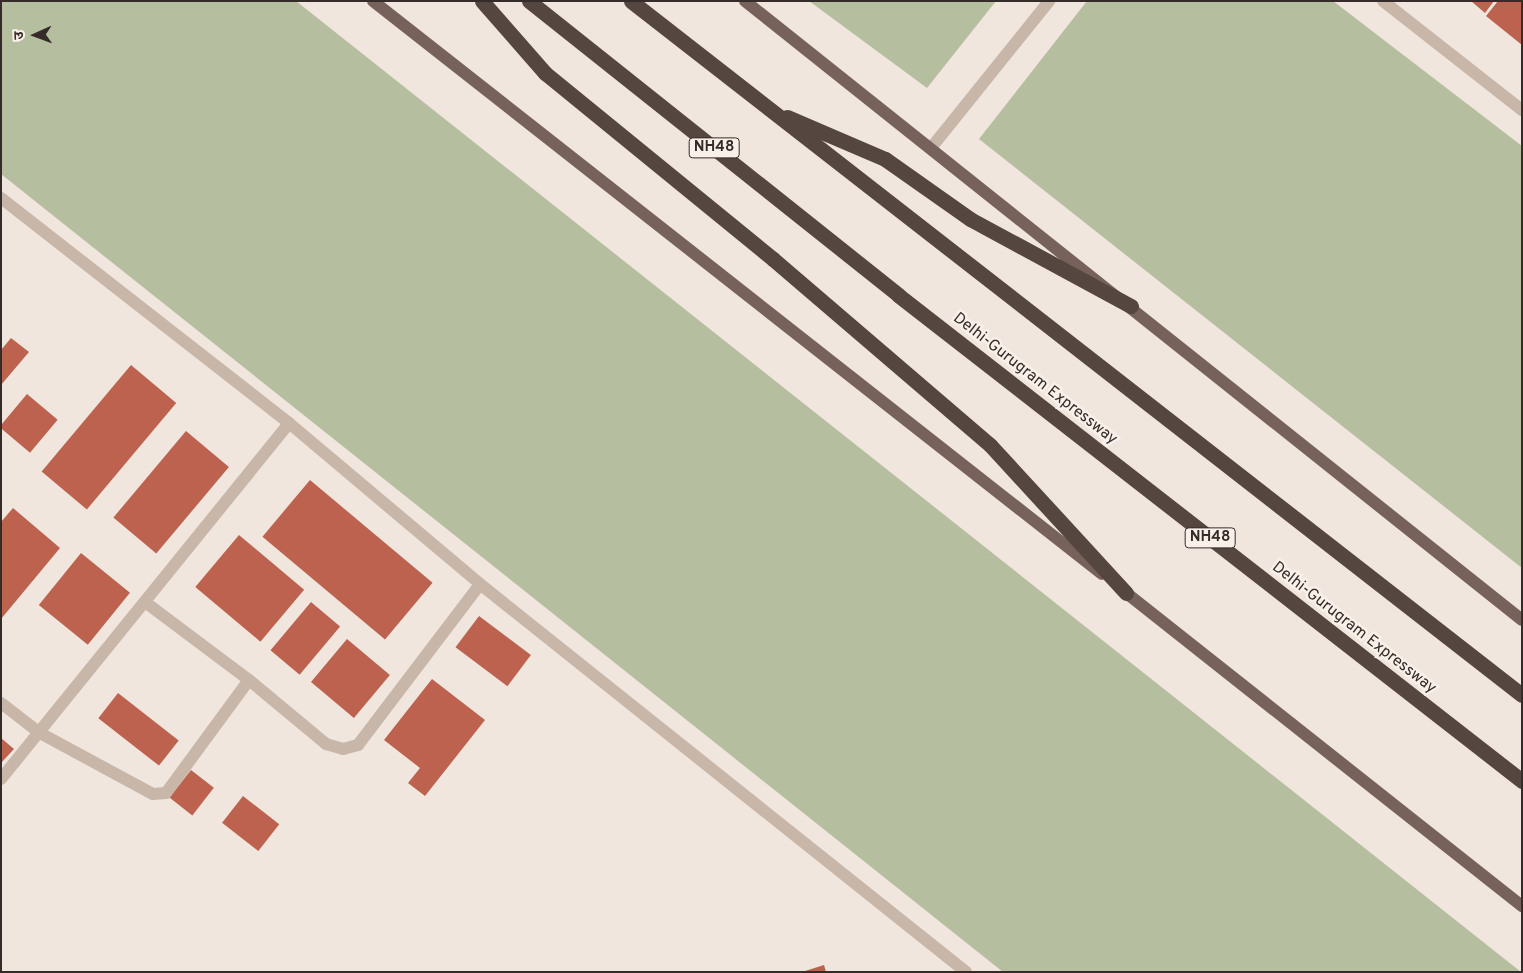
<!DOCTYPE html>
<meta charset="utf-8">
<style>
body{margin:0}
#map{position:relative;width:1523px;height:973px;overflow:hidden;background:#f0e6dd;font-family:Overpass,"Noto Sans Devanagari",sans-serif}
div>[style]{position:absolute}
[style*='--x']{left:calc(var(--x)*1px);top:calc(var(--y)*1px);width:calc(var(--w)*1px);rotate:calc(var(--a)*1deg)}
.green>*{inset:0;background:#b5be9e}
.building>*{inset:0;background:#bd624e;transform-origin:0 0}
.minor>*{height:12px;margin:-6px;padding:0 6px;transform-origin:6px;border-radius:6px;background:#c8b6a9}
.major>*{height:12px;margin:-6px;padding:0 6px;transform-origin:6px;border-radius:6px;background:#76625b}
.highway>*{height:15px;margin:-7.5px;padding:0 7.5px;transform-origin:7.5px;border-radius:7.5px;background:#564640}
span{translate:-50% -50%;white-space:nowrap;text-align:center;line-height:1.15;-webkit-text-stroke:5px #f8f0e9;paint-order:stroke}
.shield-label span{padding:1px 4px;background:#f8f0e9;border:1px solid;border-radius:4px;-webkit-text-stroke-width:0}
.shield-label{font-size:15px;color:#352c29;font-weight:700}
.street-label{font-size:16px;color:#352c29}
.frame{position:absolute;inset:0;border:2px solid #352c29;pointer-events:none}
.north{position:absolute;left:10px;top:10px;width:50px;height:50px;-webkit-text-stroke:4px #f8f0e9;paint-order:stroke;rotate:268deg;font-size:14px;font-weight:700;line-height:20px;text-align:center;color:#352c29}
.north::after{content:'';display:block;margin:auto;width:18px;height:22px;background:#352c29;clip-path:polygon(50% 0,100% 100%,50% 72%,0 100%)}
</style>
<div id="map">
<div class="green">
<i style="clip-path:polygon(1px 1px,296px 1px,1521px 972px,1003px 972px,1px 174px)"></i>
<i style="clip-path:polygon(809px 1px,996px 1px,927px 88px)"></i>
<i style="clip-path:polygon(1087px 1px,1333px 1px,1522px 146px,1522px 568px,979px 139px)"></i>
</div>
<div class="building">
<i style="clip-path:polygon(1471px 1px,1494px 1px,1485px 13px)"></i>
<i style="clip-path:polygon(1498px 1px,1522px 1px,1522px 45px,1486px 16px)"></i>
<i style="clip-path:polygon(11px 338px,29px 352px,1px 385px,1px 350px)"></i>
<i style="left:131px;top:365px;width:59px;height:139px;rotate:40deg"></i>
<i style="left:27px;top:394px;width:40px;height:43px;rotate:40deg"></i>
<i style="left:186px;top:431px;width:56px;height:113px;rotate:40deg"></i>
<i style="left:310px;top:480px;width:160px;height:74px;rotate:40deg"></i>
<i style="clip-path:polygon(13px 508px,60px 548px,1px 619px,1px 522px)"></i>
<i style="left:239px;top:535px;width:85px;height:68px;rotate:40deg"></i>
<i style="left:81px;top:553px;width:63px;height:67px;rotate:39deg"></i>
<i style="left:311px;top:602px;width:38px;height:63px;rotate:40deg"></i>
<i style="left:479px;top:616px;width:65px;height:39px;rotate:37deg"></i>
<i style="left:347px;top:639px;width:56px;height:56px;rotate:40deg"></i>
<i style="clip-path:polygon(432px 679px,485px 720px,425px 796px,408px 783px,420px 768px,384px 740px)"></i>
<i style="left:118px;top:693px;width:77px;height:32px;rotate:38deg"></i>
<i style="clip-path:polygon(1px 738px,14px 749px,1px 763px)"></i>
<i style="left:191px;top:770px;width:29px;height:35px;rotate:38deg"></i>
<i style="left:243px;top:796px;width:46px;height:34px;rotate:38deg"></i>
<i style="clip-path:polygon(824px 965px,826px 972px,805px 972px,805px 971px)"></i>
</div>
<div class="minor">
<i style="--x:1383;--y:1;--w:177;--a:38.1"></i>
<i style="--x:931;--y:148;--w:189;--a:-51.2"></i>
<i style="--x:1;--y:198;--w:365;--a:38"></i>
<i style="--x:289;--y:423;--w:250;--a:40.1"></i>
<i style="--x:480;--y:584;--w:622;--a:38.6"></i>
<i style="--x:145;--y:602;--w:130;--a:36.9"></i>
<i style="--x:249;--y:680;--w:100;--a:39.7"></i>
<i style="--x:326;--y:744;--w:18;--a:16"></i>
<i style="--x:343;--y:749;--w:16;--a:-15"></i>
<i style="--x:358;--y:745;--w:202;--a:-52.8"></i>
<i style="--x:1;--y:703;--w:49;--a:37.6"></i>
<i style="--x:40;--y:733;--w:128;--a:28.4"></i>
<i style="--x:153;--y:794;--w:13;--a:-4"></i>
<i style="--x:166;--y:793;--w:140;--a:-53.7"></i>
<i style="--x:1;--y:779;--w:458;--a:-51"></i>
</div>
<div class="major">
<i style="--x:373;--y:1;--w:927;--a:38.17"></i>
<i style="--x:745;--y:1;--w:993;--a:38.54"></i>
<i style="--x:1120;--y:588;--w:513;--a:38.35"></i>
</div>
<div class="highway">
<i style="--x:482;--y:1;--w:96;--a:48.8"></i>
<i style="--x:545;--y:73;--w:294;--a:39.2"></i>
<i style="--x:773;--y:259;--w:286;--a:40.6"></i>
<i style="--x:990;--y:445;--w:201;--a:47.4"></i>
<i style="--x:529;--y:1;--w:472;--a:38.5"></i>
<i style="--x:898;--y:295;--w:791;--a:37.91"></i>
<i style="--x:631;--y:1;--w:1129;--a:37.92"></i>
<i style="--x:787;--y:117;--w:107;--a:23.2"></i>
<i style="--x:885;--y:159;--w:104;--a:35.2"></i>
<i style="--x:970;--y:219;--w:183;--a:28.4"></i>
</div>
<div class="shield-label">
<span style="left:714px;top:148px">NH48</span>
<span style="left:1210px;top:538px">NH48</span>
</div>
<div class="street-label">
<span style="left:1035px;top:379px;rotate:38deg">Delhi-Gurugram Expressway</span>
<span style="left:1354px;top:628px;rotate:38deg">Delhi-Gurugram Expressway</span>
</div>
<div class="frame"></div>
<div class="north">उ</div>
</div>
